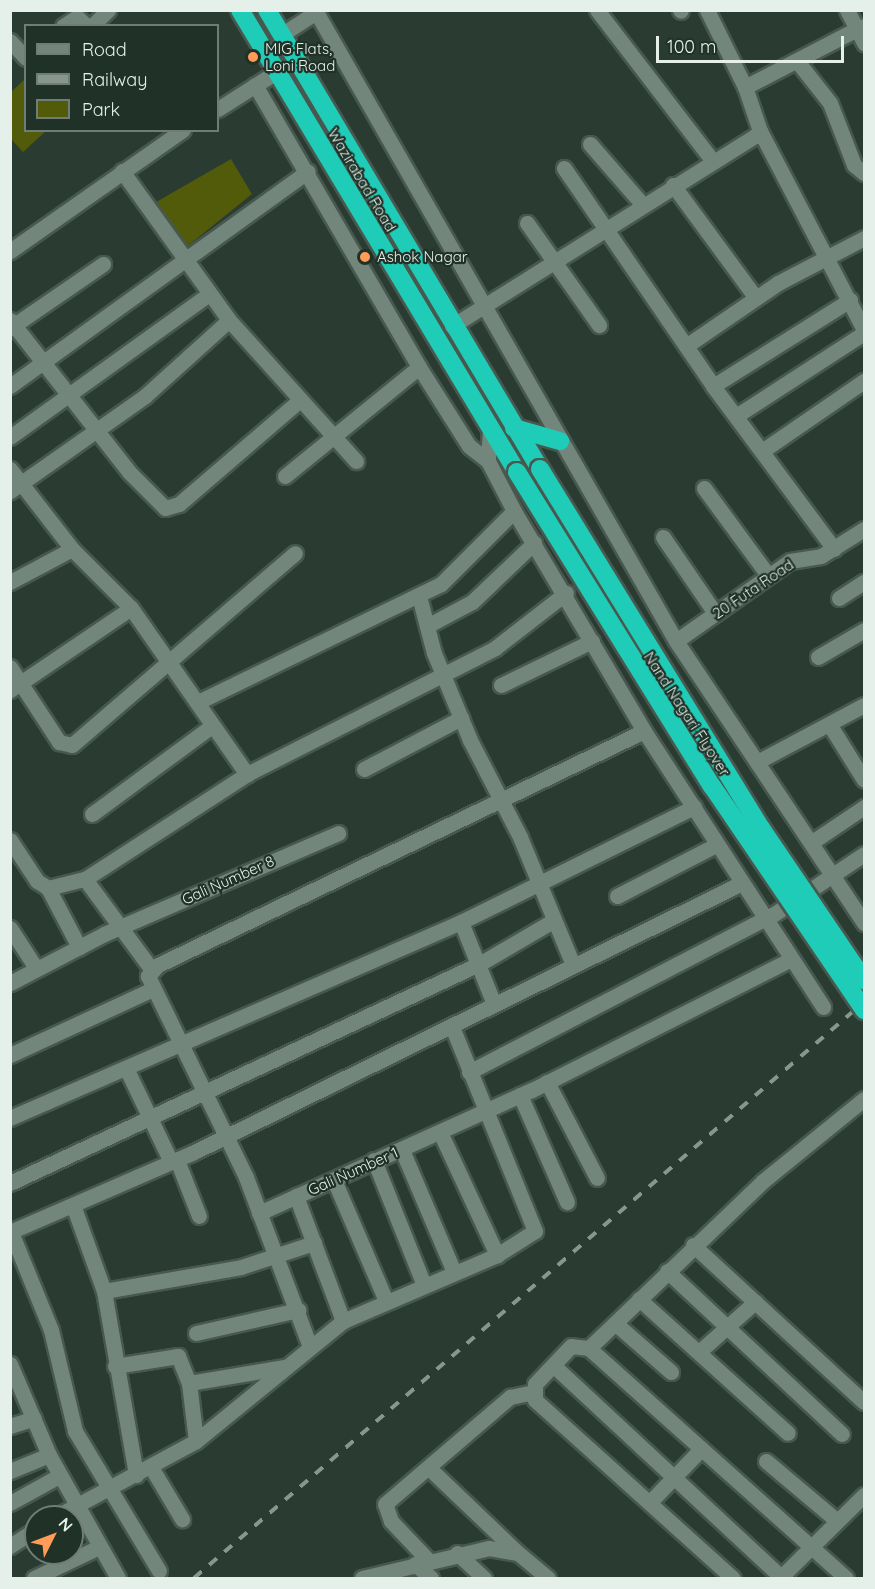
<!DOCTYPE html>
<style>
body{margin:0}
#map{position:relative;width:875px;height:1589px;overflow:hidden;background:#2a3b32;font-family:Quicksand,sans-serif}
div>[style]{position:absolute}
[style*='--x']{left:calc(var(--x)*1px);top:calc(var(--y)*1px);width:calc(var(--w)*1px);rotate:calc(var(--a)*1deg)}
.green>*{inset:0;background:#515b0a}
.roads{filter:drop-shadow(2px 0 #48584f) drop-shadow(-2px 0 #48584f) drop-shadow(0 2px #48584f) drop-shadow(0 -2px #48584f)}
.minor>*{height:15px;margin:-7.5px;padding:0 7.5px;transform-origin:7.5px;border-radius:7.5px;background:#72867b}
.highway>*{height:18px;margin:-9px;padding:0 9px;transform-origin:9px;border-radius:9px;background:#1fccb7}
.rail>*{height:4px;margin-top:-2px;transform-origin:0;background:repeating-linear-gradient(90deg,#88968f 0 10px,transparent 0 20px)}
.bridges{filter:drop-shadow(2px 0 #48584f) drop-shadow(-2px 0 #48584f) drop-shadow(0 2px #48584f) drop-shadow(0 -2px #48584f)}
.highway-bridge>*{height:18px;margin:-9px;padding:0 9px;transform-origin:9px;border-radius:9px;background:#1fccb7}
.dots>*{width:16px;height:16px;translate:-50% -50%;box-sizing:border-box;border:3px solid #203128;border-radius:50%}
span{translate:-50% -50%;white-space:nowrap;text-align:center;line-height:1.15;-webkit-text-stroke:4.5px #203128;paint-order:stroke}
.poi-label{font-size:15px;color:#e5f0ea}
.left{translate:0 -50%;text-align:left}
.street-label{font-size:15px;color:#e5f0ea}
.frame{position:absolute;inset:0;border:12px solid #e5f0ea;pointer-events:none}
.legend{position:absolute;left:24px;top:24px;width:195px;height:108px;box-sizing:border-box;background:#203128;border:2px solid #6f7d76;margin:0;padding:8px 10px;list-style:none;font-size:18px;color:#e5f0ea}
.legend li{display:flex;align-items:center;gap:12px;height:30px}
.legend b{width:30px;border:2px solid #6f7d76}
.north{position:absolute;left:24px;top:1505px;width:60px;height:60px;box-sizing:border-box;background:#203128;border:2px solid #6f7d76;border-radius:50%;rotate:48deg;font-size:16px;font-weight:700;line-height:24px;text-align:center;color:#e5f0ea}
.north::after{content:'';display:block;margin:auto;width:21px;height:27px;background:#fe9c58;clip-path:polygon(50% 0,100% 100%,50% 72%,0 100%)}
.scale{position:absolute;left:656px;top:36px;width:188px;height:27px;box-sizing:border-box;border:3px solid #e5f0ea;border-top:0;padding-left:8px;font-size:18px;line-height:21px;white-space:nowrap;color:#e5f0ea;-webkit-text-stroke:4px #203128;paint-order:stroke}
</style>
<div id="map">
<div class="green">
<i style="clip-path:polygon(25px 79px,26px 130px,46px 131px,23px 152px,11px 139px,10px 93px)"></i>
<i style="clip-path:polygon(231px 159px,252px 194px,184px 249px,151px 205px)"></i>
</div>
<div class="roads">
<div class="minor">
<i style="--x:315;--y:10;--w:727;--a:60.23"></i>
<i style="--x:676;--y:641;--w:339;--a:56.3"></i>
<i style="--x:597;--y:10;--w:189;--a:52.5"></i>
<i style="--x:680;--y:10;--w:1;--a:45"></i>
<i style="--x:707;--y:10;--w:86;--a:63.7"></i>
<i style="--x:63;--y:26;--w:17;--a:-33"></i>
<i style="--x:77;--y:17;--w:13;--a:42"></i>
<i style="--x:92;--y:26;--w:23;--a:-45"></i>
<i style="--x:864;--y:26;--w:8;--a:157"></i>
<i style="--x:857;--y:29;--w:16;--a:63"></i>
<i style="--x:281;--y:35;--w:42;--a:-33.3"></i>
<i style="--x:10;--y:41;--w:23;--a:47"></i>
<i style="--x:797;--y:61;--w:53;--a:51.8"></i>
<i style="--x:830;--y:103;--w:66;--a:68.8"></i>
<i style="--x:854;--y:165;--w:13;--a:39"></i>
<i style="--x:255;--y:85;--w:326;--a:59.8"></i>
<i style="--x:419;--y:367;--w:93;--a:57.7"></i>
<i style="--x:469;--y:446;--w:24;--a:38"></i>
<i style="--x:218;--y:109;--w:69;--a:-32.5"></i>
<i style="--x:760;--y:131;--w:225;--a:62.4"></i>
<i style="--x:590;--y:144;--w:79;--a:49.1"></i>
<i style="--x:564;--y:168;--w:264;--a:55.6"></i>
<i style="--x:713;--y:386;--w:203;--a:53.4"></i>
<i style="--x:122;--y:171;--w:183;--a:54.3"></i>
<i style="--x:229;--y:320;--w:190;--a:48"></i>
<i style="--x:673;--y:185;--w:140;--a:53.7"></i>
<i style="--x:527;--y:223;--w:125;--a:54.8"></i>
<i style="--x:10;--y:251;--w:211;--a:-35"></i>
<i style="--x:10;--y:320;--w:193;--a:51.9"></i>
<i style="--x:129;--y:472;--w:51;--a:45"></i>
<i style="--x:165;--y:508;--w:15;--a:-16"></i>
<i style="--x:179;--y:504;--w:160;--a:-40.7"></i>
<i style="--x:452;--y:326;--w:358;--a:-32.1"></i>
<i style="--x:755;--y:136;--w:7;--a:-45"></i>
<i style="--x:760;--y:131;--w:46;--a:-108.8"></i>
<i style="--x:745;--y:87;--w:126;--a:-27.4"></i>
<i style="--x:857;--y:29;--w:21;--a:-118"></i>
<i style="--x:10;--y:328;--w:113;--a:-34.5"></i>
<i style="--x:686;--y:346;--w:112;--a:-34.4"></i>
<i style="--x:778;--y:283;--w:97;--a:-27.6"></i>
<i style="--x:10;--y:386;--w:367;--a:-35.8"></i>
<i style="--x:713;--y:386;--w:162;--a:-32.1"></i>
<i style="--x:736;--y:416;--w:153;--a:-33"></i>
<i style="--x:490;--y:430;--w:31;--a:94"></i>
<i style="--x:488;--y:461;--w:56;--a:62.5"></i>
<i style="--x:514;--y:511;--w:256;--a:59.4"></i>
<i style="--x:644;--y:731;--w:329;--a:57"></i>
<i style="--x:10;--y:437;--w:245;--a:-35.7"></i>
<i style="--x:762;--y:451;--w:124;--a:-34.5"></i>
<i style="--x:10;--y:469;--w:101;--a:52.2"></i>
<i style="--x:285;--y:476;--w:173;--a:-39.1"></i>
<i style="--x:704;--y:488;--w:108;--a:53.7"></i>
<i style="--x:10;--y:491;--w:165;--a:-35.1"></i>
<i style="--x:145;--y:396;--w:113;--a:-42.1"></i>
<i style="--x:663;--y:537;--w:92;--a:55.6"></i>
<i style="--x:10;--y:582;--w:70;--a:-28"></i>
<i style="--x:72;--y:549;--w:83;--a:45"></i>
<i style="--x:131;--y:608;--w:203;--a:55.1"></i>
<i style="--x:419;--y:596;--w:59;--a:75.3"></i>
<i style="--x:434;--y:653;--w:94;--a:67.5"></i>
<i style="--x:470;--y:740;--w:109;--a:62.7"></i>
<i style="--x:520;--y:837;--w:139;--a:67.5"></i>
<i style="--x:839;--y:598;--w:30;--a:-33"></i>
<i style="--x:427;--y:626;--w:51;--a:-28.1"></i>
<i style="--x:472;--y:602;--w:86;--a:-43.6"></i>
<i style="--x:676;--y:641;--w:139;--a:-35.1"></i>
<i style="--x:790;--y:561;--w:31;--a:-9"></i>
<i style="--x:821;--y:556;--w:51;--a:-32.1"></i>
<i style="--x:818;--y:657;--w:53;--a:-30.4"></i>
<i style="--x:10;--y:667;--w:90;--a:56.8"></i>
<i style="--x:59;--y:742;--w:13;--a:13"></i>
<i style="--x:72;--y:745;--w:294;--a:-40.7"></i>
<i style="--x:501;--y:685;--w:101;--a:-25.8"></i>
<i style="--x:10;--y:690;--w:146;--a:-34.1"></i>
<i style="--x:198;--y:702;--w:270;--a:-25.9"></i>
<i style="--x:441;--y:584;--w:103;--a:-45"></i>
<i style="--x:831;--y:727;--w:62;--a:58.1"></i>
<i style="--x:757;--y:762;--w:121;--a:-28"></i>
<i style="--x:364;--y:769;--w:110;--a:-27.7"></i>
<i style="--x:92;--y:814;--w:149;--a:-36.3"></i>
<i style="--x:10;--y:840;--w:49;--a:56.6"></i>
<i style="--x:37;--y:881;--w:13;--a:32"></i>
<i style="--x:48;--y:888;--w:38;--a:-14"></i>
<i style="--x:85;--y:879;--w:193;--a:-32.9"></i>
<i style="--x:247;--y:774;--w:278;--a:-26.9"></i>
<i style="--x:495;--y:648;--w:90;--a:-37.8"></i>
<i style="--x:812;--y:842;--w:63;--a:-33.9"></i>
<i style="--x:85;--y:879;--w:113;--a:53.6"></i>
<i style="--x:48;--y:888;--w:67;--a:62.3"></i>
<i style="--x:617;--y:896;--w:111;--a:-27.3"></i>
<i style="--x:461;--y:922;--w:88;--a:68.1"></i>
<i style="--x:10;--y:928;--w:48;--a:57"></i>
<i style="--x:10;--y:983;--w:106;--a:-27.5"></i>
<i style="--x:104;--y:934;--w:255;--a:-23.3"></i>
<i style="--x:10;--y:1055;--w:157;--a:-24.8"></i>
<i style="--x:127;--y:1070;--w:102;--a:64.4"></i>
<i style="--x:469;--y:1072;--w:343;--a:-27.4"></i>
<i style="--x:774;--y:914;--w:108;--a:-33.7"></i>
<i style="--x:547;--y:1082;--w:108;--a:62.5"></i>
<i style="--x:520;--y:1095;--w:117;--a:66.3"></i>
<i style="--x:10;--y:1118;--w:492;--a:-23.5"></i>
<i style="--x:461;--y:922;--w:260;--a:-26.3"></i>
<i style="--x:440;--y:1132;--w:136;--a:65.1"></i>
<i style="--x:402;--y:1150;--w:133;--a:66.9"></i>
<i style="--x:177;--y:1160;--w:60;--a:68.6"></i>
<i style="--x:374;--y:1160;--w:135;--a:68.2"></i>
<i style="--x:334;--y:1180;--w:132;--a:66.7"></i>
<i style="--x:10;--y:1183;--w:520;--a:-25.04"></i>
<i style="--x:481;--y:963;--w:83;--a:-30.3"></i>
<i style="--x:296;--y:1196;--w:134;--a:69.4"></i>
<i style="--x:73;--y:1205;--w:91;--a:70.2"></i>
<i style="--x:104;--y:1291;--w:187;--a:80.1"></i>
<i style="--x:259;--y:1213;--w:299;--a:-24.3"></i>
<i style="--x:532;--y:1090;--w:290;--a:-26.8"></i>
<i style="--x:10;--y:1232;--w:198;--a:-23.5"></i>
<i style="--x:192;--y:1153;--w:610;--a:-26.15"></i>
<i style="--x:11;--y:1232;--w:106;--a:67.8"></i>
<i style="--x:51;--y:1330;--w:104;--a:76.6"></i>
<i style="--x:75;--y:1431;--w:163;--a:59"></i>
<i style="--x:693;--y:1245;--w:232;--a:42.6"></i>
<i style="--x:667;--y:1271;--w:239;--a:43"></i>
<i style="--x:104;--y:1291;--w:139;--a:-9.9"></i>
<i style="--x:241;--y:1267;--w:77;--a:-18.2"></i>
<i style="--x:639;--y:1299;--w:200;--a:42"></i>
<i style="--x:616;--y:1324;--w:73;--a:41.1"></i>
<i style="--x:196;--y:1333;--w:105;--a:-12.7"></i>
<i style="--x:309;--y:1344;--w:178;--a:-110.7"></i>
<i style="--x:246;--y:1177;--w:224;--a:-116"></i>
<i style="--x:148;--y:976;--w:15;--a:-48"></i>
<i style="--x:158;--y:965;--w:539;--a:-25.71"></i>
<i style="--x:589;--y:1348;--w:18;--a:-174"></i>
<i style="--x:571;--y:1346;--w:52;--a:133.5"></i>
<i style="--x:535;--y:1384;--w:16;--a:90"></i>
<i style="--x:535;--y:1400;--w:266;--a:42"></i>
<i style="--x:700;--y:1351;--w:74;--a:-41.7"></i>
<i style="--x:10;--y:1364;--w:99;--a:66.8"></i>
<i style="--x:49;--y:1455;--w:141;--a:60.7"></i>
<i style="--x:553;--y:1365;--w:311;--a:42.9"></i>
<i style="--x:115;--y:1366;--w:64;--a:-9"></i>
<i style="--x:178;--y:1356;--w:29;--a:68"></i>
<i style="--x:189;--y:1383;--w:58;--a:83.1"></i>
<i style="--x:189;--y:1383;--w:97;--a:-9.5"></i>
<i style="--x:10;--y:1426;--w:25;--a:-18"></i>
<i style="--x:766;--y:1461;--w:92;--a:40.1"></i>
<i style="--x:151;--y:1467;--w:61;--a:59.2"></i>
<i style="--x:430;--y:1469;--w:120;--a:43.7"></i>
<i style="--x:10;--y:1471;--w:42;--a:-22.3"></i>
<i style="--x:650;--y:1502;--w:74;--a:-46.1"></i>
<i style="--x:10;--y:1503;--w:56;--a:-28.9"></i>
<i style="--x:55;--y:1517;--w:160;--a:-28.3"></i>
<i style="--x:196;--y:1441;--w:190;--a:-39.2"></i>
<i style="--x:343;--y:1321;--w:168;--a:-23.2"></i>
<i style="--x:497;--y:1255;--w:45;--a:-32.3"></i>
<i style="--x:535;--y:1231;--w:220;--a:-112.1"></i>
<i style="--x:10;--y:1546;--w:31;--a:-33"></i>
<i style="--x:457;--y:1553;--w:37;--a:43"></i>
<i style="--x:428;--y:1560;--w:54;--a:-133.5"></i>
<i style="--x:391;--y:1521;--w:18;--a:-109"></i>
<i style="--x:385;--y:1504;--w:165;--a:-40.6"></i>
<i style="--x:510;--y:1397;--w:25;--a:-12"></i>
<i style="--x:415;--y:1564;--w:21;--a:41"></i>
<i style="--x:34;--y:1578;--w:72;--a:-25.5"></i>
<i style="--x:362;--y:1578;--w:130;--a:-13.3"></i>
<i style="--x:489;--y:1548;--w:29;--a:10"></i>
<i style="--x:518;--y:1553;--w:39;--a:40"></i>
<i style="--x:780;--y:1578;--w:118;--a:-44.7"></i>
<i style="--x:846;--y:1578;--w:345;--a:-138.2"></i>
<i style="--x:589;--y:1348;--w:241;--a:-43.8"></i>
<i style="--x:763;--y:1181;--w:130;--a:-39.1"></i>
</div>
<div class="highway">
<i style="--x:240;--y:10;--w:539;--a:59.05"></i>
<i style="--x:267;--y:10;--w:534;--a:59.26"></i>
<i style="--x:514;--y:428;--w:48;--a:15.8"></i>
</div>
</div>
<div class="rail">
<i style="--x:194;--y:1578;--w:884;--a:-40.69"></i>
</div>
<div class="bridges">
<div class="highway-bridge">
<i style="--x:540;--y:469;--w:422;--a:58.4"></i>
<i style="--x:761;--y:828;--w:184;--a:55.9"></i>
<i style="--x:517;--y:472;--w:370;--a:58.2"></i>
<i style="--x:712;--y:786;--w:271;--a:55.8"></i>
</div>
</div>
<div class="dots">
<i style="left:253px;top:57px;background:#fe9c58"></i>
<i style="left:365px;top:257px;background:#fe9c58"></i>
</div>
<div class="poi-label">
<span class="left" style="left:265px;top:57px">MIG Flats,<br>Loni Road</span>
<span class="left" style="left:377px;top:257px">Ashok Nagar</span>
</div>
<div class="street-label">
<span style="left:362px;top:180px;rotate:59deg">Wazirabad Road</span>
<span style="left:753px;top:589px;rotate:-34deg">20 Futa Road</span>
<span style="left:687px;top:714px;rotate:57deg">Nand Nagari Flyover</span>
<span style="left:228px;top:880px;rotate:-24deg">Gali Number 8</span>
<span style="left:353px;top:1171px;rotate:-24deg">Gali Number 1</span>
</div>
<div class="frame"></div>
<ul class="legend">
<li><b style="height:8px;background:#72867b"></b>Road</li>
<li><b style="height:8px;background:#88968f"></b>Railway</li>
<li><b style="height:16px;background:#515b0a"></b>Park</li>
</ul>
<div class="north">N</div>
<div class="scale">100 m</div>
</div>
